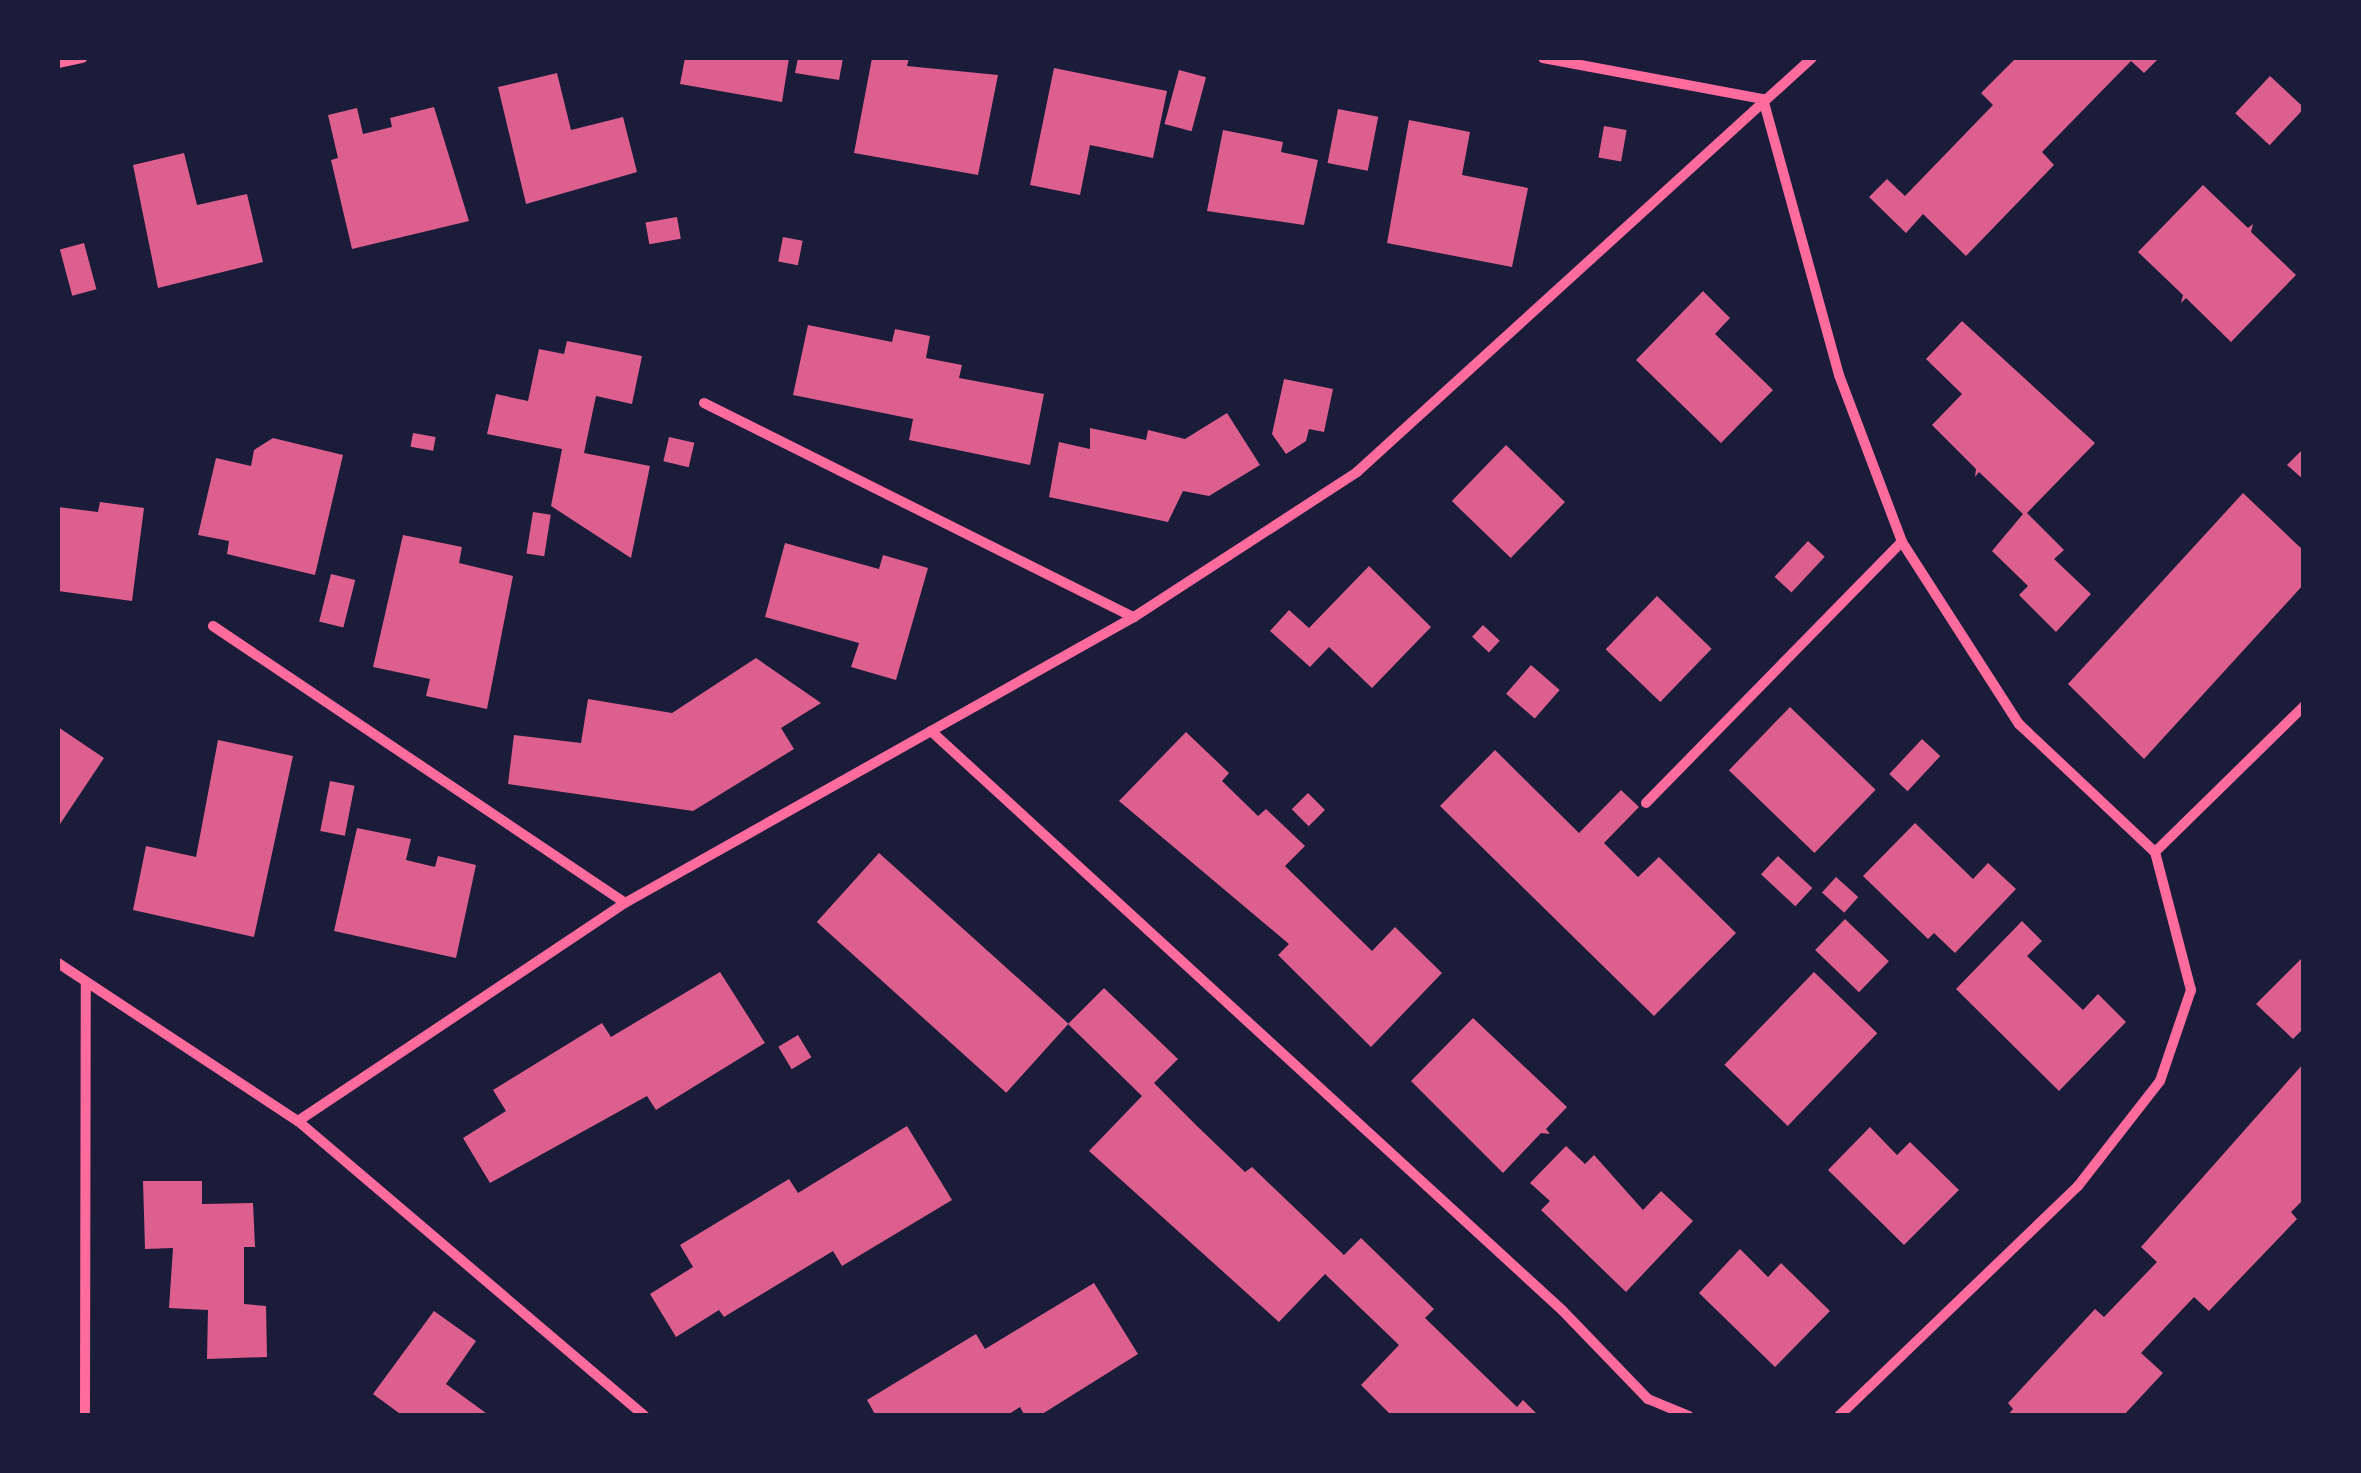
<!DOCTYPE html>
<style>
body{margin:0}
#map{position:relative;width:2361px;height:1473px;overflow:hidden;background:#1b1b3a;font-family:"Asap Condensed",sans-serif}
div>[style]{position:absolute}
[style*='--x']{left:calc(var(--x)*1px);top:calc(var(--y)*1px);width:calc(var(--w)*1px);rotate:calc(var(--a)*1deg)}
.building>*{inset:0;background:#dd5f8e;transform-origin:0 0}
.minor>*{height:10px;margin:-5px;padding:0 5px;transform-origin:5px;border-radius:5px;background:#ff6b9d}
span{translate:-50% -50%;white-space:nowrap;text-align:center;line-height:1.15;-webkit-text-stroke:10px #1b1b3a;paint-order:stroke}
.frame{position:absolute;inset:0;border:60px solid #1b1b3a;pointer-events:none}
</style>
<div id="map">
<div class="building">
<i style="clip-path:polygon(685px 58px,789px 58px,782px 102px,680px 84px)"></i>
<i style="clip-path:polygon(798px 58px,843px 58px,839px 80px,795px 73px)"></i>
<i style="clip-path:polygon(872px 58px,909px 58px,907px 66px,998px 75px,978px 175px,854px 153px)"></i>
<i style="clip-path:polygon(2016px 58px,2159px 58px,2144px 73px,2131px 61px,2042px 152px,2054px 165px,1966px 256px,1923px 214px,1906px 233px,1869px 197px,1887px 179px,1905px 196px,1993px 105px,1981px 93px)"></i>
<i style="clip-path:polygon(1054px 68px,1167px 91px,1153px 158px,1090px 145px,1080px 195px,1030px 185px)"></i>
<i style="left:1179px;top:70px;width:28px;height:56px;rotate:15deg"></i>
<i style="clip-path:polygon(557px 73px,571px 130px,623px 117px,637px 172px,526px 204px,498px 87px)"></i>
<i style="left:2270px;top:76px;width:47px;height:51px;rotate:43deg"></i>
<i style="clip-path:polygon(434px 107px,469px 221px,352px 249px,331px 160px,338px 158px,328px 115px,357px 108px,363px 134px,392px 127px,390px 118px)"></i>
<i style="left:1338px;top:109px;width:41px;height:55px;rotate:11deg"></i>
<i style="clip-path:polygon(1409px 120px,1470px 132px,1462px 175px,1528px 188px,1512px 267px,1387px 243px)"></i>
<i style="left:1604px;top:126px;width:23px;height:32px;rotate:10deg"></i>
<i style="clip-path:polygon(1223px 130px,1283px 142px,1281px 152px,1318px 160px,1304px 225px,1207px 211px)"></i>
<i style="clip-path:polygon(184px 153px,197px 205px,247px 194px,263px 262px,158px 288px,133px 165px)"></i>
<i style="clip-path:polygon(2203px 185px,2248px 228px,2253px 224px,2251px 232px,2296px 275px,2231px 342px,2186px 298px,2181px 303px,2183px 295px,2138px 252px)"></i>
<i style="left:677px;top:217px;width:22px;height:32px;rotate:80deg"></i>
<i style="left:783px;top:237px;width:20px;height:25px;rotate:11deg"></i>
<i style="left:84px;top:243px;width:48px;height:25px;rotate:75deg"></i>
<i style="clip-path:polygon(1703px 291px,1730px 318px,1715px 334px,1773px 390px,1721px 443px,1636px 360px)"></i>
<i style="clip-path:polygon(1962px 321px,2095px 443px,2027px 513px,2064px 550px,2054px 559px,2091px 594px,2056px 632px,2019px 595px,2028px 586px,1992px 551px,2023px 514px,1979px 472px,1975px 477px,1976px 469px,1932px 425px,1962px 394px,1926px 359px)"></i>
<i style="clip-path:polygon(808px 325px,892px 342px,895px 329px,930px 336px,926px 358px,962px 365px,959px 378px,1044px 394px,1030px 465px,909px 440px,913px 419px,793px 395px)"></i>
<i style="clip-path:polygon(567px 341px,642px 356px,632px 404px,596px 396px,584px 453px,650px 466px,631px 558px,551px 506px,562px 449px,487px 434px,496px 394px,528px 401px,539px 349px,564px 354px)"></i>
<i style="clip-path:polygon(1284px 379px,1333px 389px,1324px 432px,1309px 429px,1306px 441px,1286px 454px,1272px 434px)"></i>
<i style="clip-path:polygon(1227px 413px,1260px 465px,1209px 496px,1183px 491px,1168px 522px,1049px 497px,1059px 442px,1090px 449px,1090px 428px,1146px 440px,1148px 430px,1185px 439px)"></i>
<i style="left:413px;top:433px;width:23px;height:14px;rotate:10deg"></i>
<i style="left:669px;top:437px;width:26px;height:25px;rotate:13deg"></i>
<i style="clip-path:polygon(273px 438px,343px 455px,315px 575px,227px 554px,229px 541px,198px 535px,216px 458px,251px 466px,254px 450px)"></i>
<i style="left:1506px;top:445px;width:82px;height:78px;rotate:44deg"></i>
<i style="clip-path:polygon(2304px 448px,2304px 480px,2287px 465px)"></i>
<i style="clip-path:polygon(2243px 493px,2304px 551px,2304px 584px,2144px 759px,2068px 684px)"></i>
<i style="clip-path:polygon(100px 502px,144px 508px,132px 601px,58px 591px,58px 507px,98px 512px)"></i>
<i style="left:533px;top:512px;width:18px;height:42px;rotate:9deg"></i>
<i style="clip-path:polygon(403px 535px,462px 547px,459px 563px,513px 576px,487px 709px,426px 696px,430px 679px,373px 667px)"></i>
<i style="left:1808px;top:541px;width:23px;height:49px;rotate:43deg"></i>
<i style="clip-path:polygon(785px 543px,879px 569px,883px 555px,928px 568px,896px 680px,851px 667px,859px 643px,765px 617px)"></i>
<i style="clip-path:polygon(1369px 566px,1431px 627px,1372px 688px,1329px 647px,1310px 667px,1270px 631px,1289px 610px,1309px 628px)"></i>
<i style="left:331px;top:574px;width:25px;height:49px;rotate:14deg"></i>
<i style="left:1657px;top:596px;width:76px;height:74px;rotate:44deg"></i>
<i style="left:1483px;top:625px;width:23px;height:16px;rotate:43deg"></i>
<i style="clip-path:polygon(756px 658px,821px 703px,781px 728px,794px 749px,693px 811px,508px 784px,514px 735px,581px 743px,588px 699px,672px 713px)"></i>
<i style="left:1531px;top:665px;width:38px;height:38px;rotate:41deg"></i>
<i style="left:1790px;top:707px;width:119px;height:88px;rotate:44deg"></i>
<i style="clip-path:polygon(58px 727px,104px 758px,58px 827px)"></i>
<i style="clip-path:polygon(1186px 732px,1229px 773px,1222px 781px,1258px 816px,1266px 809px,1305px 846px,1285px 866px,1372px 951px,1395px 927px,1442px 973px,1371px 1047px,1278px 955px,1289px 944px,1119px 801px)"></i>
<i style="left:1922px;top:739px;width:25px;height:48px;rotate:43deg"></i>
<i style="clip-path:polygon(218px 740px,293px 756px,254px 937px,133px 910px,146px 846px,196px 857px)"></i>
<i style="clip-path:polygon(1495px 750px,1579px 833px,1621px 790px,1639px 807px,1604px 843px,1638px 877px,1659px 857px,1736px 933px,1654px 1016px,1440px 806px)"></i>
<i style="left:330px;top:781px;width:25px;height:51px;rotate:11deg"></i>
<i style="left:1308px;top:793px;width:24px;height:23px;rotate:45deg"></i>
<i style="clip-path:polygon(1915px 823px,1973px 879px,1988px 863px,2016px 889px,1955px 953px,1934px 933px,1928px 939px,1863px 876px)"></i>
<i style="clip-path:polygon(357px 828px,411px 839px,406px 860px,435px 867px,438px 856px,476px 865px,456px 958px,334px 931px)"></i>
<i style="left:879px;top:853px;width:255px;height:93px;rotate:42deg"></i>
<i style="left:1778px;top:856px;width:47px;height:25px;rotate:43deg"></i>
<i style="left:1836px;top:877px;width:30px;height:21px;rotate:42deg"></i>
<i style="left:1845px;top:919px;width:61px;height:43px;rotate:44deg"></i>
<i style="clip-path:polygon(2022px 921px,2042px 941px,2027px 956px,2083px 1010px,2098px 994px,2126px 1022px,2059px 1091px,1956px 989px)"></i>
<i style="clip-path:polygon(2304px 956px,2304px 1028px,2293px 1039px,2256px 1004px)"></i>
<i style="clip-path:polygon(720px 972px,765px 1043px,656px 1110px,647px 1096px,490px 1183px,463px 1138px,506px 1111px,493px 1090px,602px 1023px,611px 1037px)"></i>
<i style="left:1814px;top:972px;width:88px;height:129px;rotate:44deg"></i>
<i style="clip-path:polygon(1104px 988px,1178px 1059px,1154px 1083px,1199px 1128px,1245px 1172px,1252px 1167px,1344px 1255px,1361px 1238px,1434px 1309px,1425px 1318px,1517px 1407px,1523px 1400px,1539px 1416px,1392px 1416px,1361px 1385px,1399px 1345px,1325px 1274px,1279px 1322px,1089px 1151px,1142px 1096px,1068px 1024px)"></i>
<i style="clip-path:polygon(1473px 1018px,1567px 1107px,1546px 1129px,1550px 1134px,1541px 1133px,1503px 1173px,1411px 1081px)"></i>
<i style="left:798px;top:1035px;width:26px;height:23px;rotate:59deg"></i>
<i style="clip-path:polygon(2304px 1063px,2304px 1199px,2291px 1212px,2297px 1219px,2209px 1311px,2194px 1297px,2141px 1353px,2163px 1373px,2123px 1416px,2007px 1416px,2013px 1409px,2008px 1403px,2095px 1309px,2104px 1317px,2157px 1262px,2141px 1247px)"></i>
<i style="clip-path:polygon(907px 1126px,952px 1200px,842px 1266px,833px 1251px,724px 1317px,719px 1310px,676px 1337px,650px 1294px,693px 1267px,680px 1245px,789px 1179px,798px 1193px)"></i>
<i style="clip-path:polygon(1870px 1127px,1897px 1155px,1910px 1142px,1959px 1190px,1904px 1245px,1828px 1170px)"></i>
<i style="clip-path:polygon(1566px 1146px,1585px 1164px,1594px 1155px,1643px 1210px,1661px 1191px,1693px 1221px,1626px 1292px,1541px 1210px,1550px 1201px,1530px 1183px)"></i>
<i style="clip-path:polygon(143px 1181px,202px 1181px,202px 1204px,253px 1203px,255px 1247px,244px 1247px,244px 1304px,266px 1306px,267px 1357px,207px 1359px,208px 1310px,169px 1308px,173px 1248px,145px 1249px)"></i>
<i style="clip-path:polygon(1740px 1249px,1768px 1277px,1781px 1263px,1830px 1311px,1775px 1367px,1699px 1293px)"></i>
<i style="clip-path:polygon(1094px 1283px,1138px 1354px,1039px 1416px,1025px 1416px,1020px 1407px,1006px 1416px,876px 1416px,867px 1400px,976px 1334px,985px 1349px)"></i>
<i style="clip-path:polygon(434px 1311px,476px 1341px,446px 1384px,490px 1416px,403px 1416px,373px 1394px)"></i>
</div>
<div class="minor">
<i style="--x:1543;--y:58;--w:224;--a:10.6"></i>
<i style="--x:1763;--y:99;--w:286;--a:74.6"></i>
<i style="--x:1839;--y:375;--w:178;--a:69.3"></i>
<i style="--x:1902;--y:542;--w:216;--a:57.3"></i>
<i style="--x:2019;--y:724;--w:187;--a:43.3"></i>
<i style="--x:2155;--y:852;--w:143;--a:75.4"></i>
<i style="--x:2191;--y:990;--w:96;--a:108.8"></i>
<i style="--x:2160;--y:1081;--w:133;--a:128"></i>
<i style="--x:2078;--y:1186;--w:332;--a:136.1"></i>
<i style="--x:58;--y:63;--w:25;--a:-12"></i>
<i style="--x:704;--y:403;--w:480;--a:26.5"></i>
<i style="--x:213;--y:626;--w:496;--a:33.9"></i>
<i style="--x:931;--y:731;--w:856;--a:42.54"></i>
<i style="--x:1562;--y:1310;--w:124;--a:46"></i>
<i style="--x:1648;--y:1399;--w:44;--a:22.5"></i>
<i style="--x:1646;--y:803;--w:366;--a:-45.6"></i>
<i style="--x:2155;--y:852;--w:209;--a:-44.4"></i>
<i style="--x:58;--y:963;--w:287;--a:33.4"></i>
<i style="--x:298;--y:1121;--w:455;--a:40.4"></i>
<i style="--x:298;--y:1121;--w:393;--a:-33.7"></i>
<i style="--x:625;--y:903;--w:584;--a:-29.33"></i>
<i style="--x:1134;--y:617;--w:266;--a:-33"></i>
<i style="--x:1357;--y:472;--w:615;--a:-42.3"></i>
<i style="--x:85;--y:1416;--w:432;--a:-89.9"></i>
</div>
<div class="frame"></div>
</div>
